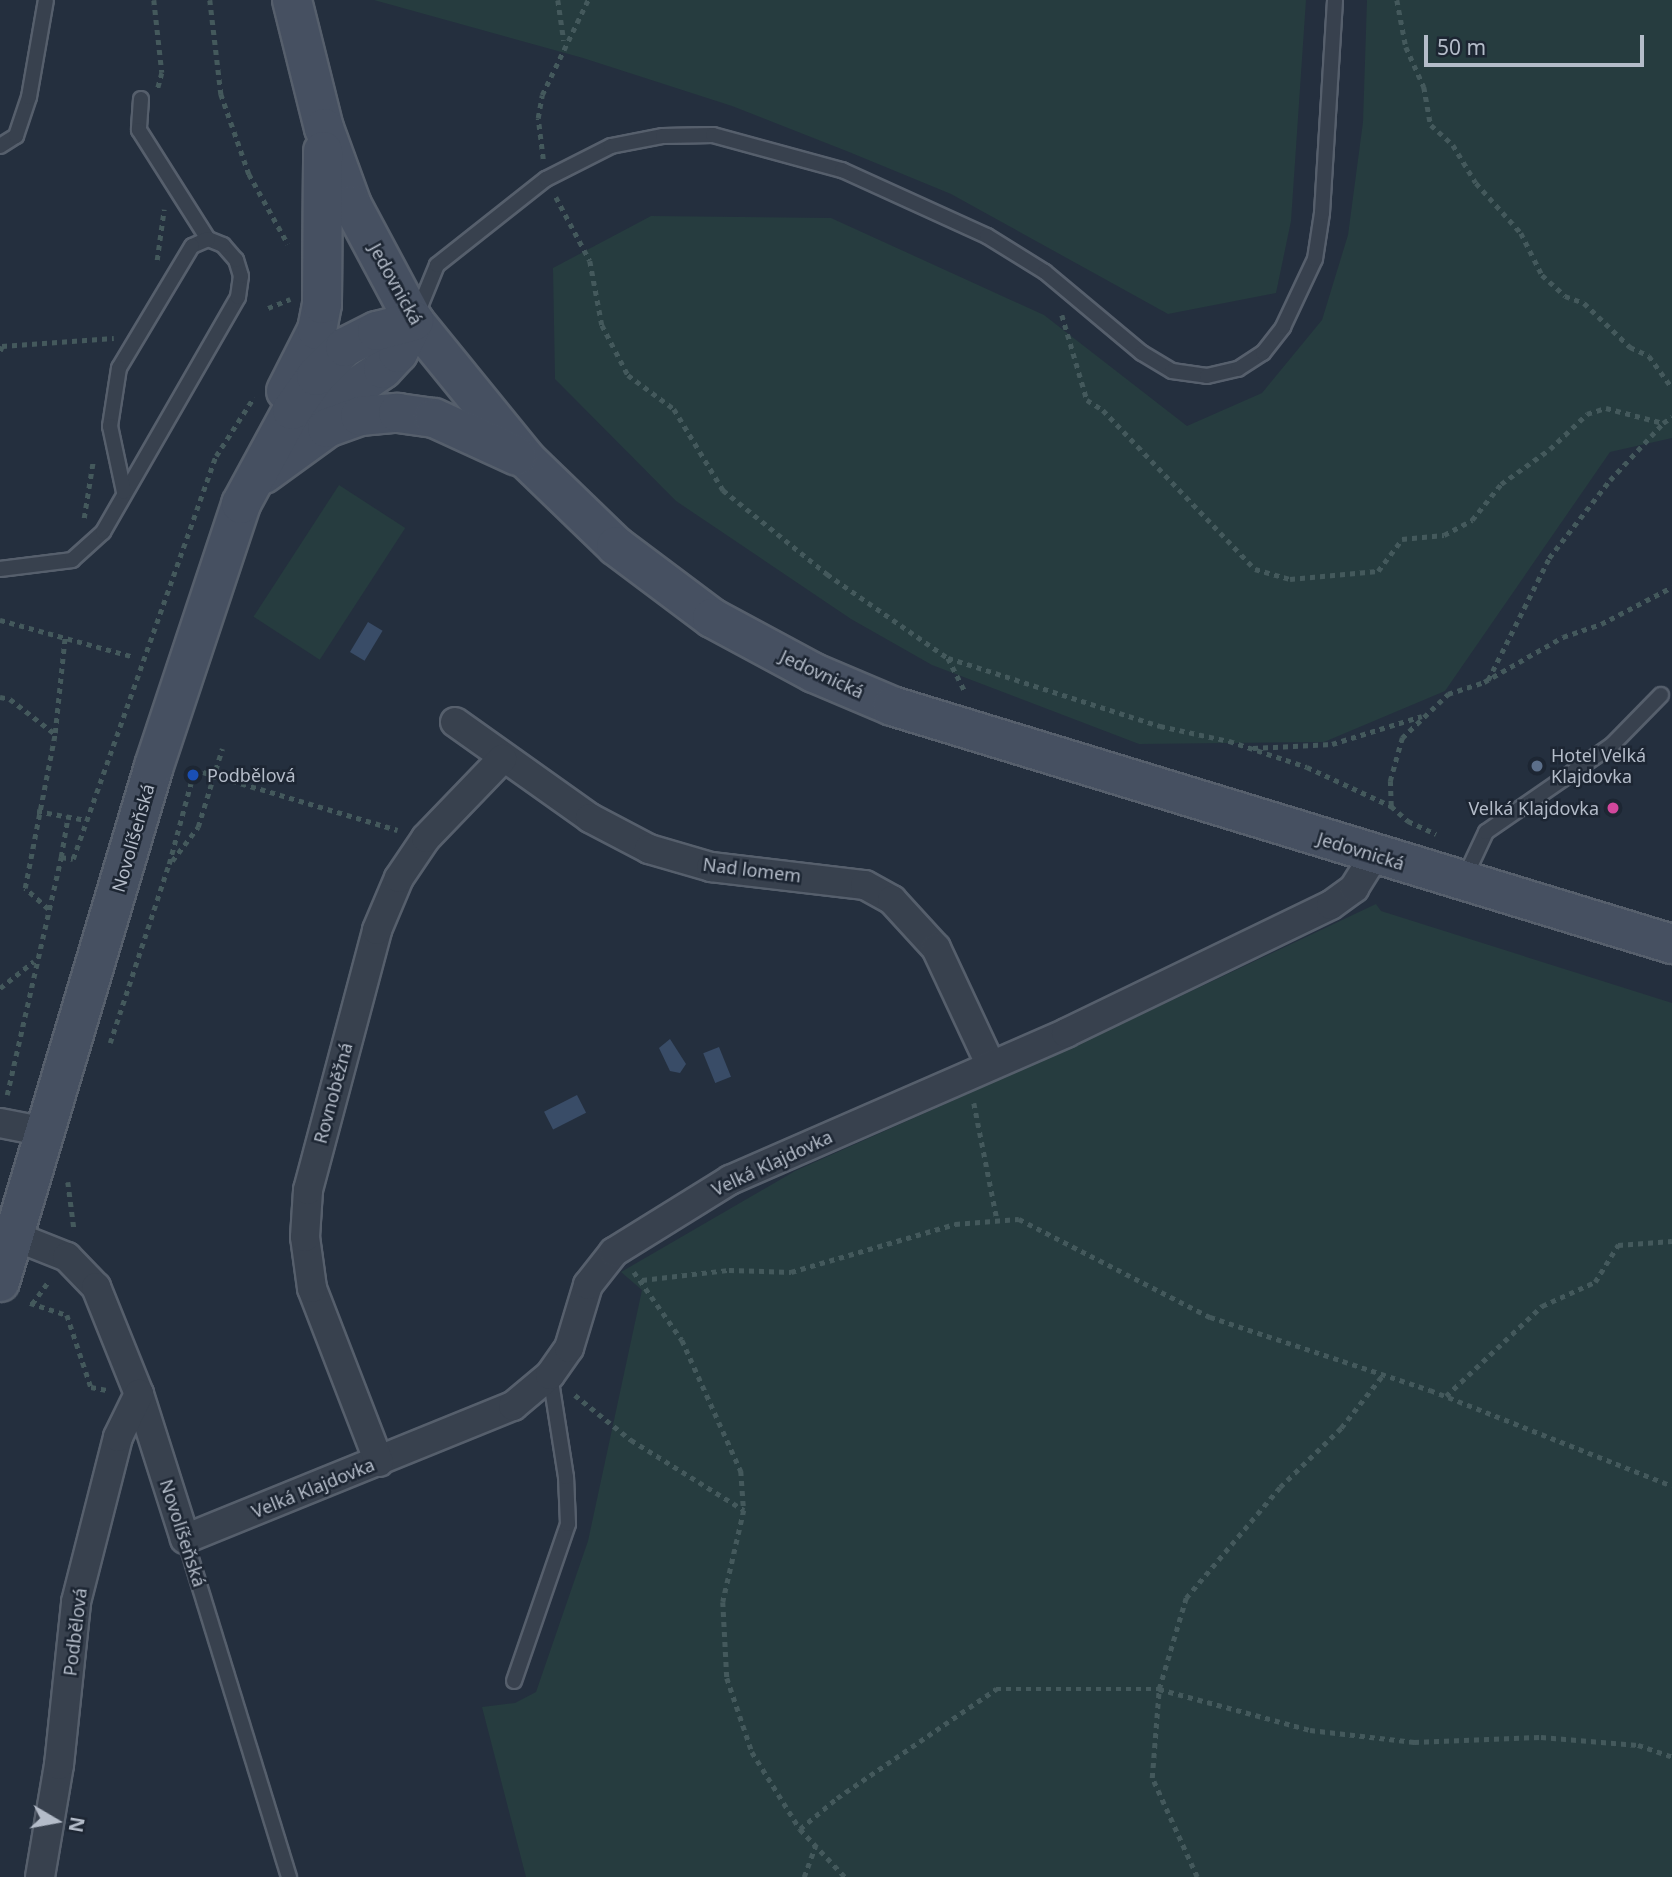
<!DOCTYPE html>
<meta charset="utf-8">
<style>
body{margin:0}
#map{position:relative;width:1672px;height:1877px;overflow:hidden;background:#242f3e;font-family:"Noto Sans",sans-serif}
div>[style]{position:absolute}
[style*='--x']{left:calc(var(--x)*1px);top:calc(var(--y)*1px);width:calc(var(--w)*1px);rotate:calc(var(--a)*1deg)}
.green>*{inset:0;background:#263c3f;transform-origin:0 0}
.water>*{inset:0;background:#394c67;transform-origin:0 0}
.path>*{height:4.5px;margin-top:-2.25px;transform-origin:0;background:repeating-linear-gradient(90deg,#44595c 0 5px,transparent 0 10px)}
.roads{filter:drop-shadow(2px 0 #565f6c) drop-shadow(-2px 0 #565f6c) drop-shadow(0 2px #565f6c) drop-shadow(0 -2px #565f6c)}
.lane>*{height:14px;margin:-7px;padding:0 7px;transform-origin:7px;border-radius:7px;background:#38414e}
.street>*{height:28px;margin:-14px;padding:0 14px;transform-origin:14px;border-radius:14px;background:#38414e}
.secondary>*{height:38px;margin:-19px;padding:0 19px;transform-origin:19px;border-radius:19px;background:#465061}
.dots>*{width:19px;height:19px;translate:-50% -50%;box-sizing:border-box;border:4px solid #1d2633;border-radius:50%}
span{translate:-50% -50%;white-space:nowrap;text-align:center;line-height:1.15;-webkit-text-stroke:5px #1d2633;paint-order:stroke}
.street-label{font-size:18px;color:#b4bcc9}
.poi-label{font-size:18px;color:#b4bcc9}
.left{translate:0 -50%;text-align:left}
.right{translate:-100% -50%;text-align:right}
.north{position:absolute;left:21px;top:1786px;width:70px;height:70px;-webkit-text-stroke:5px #1d2633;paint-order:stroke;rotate:100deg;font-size:19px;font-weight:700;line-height:28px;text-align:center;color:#b4bcc9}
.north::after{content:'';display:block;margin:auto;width:24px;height:32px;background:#b4bcc9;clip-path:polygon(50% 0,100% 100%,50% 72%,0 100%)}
.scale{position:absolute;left:1424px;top:35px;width:220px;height:32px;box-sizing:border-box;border:4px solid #b4bcc9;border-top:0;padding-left:9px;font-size:21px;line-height:24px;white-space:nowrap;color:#b4bcc9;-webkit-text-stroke:5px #1d2633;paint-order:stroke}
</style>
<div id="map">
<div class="green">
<i style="clip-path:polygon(374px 0,1306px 0,1291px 221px,1276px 293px,1168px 314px,951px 194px,849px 152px,732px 106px,583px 58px)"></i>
<i style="clip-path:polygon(1367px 0,1672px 0,1672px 438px,1610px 452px,1445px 691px,1324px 742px,1139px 744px,932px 665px,851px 619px,676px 501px,555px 379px,553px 268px,651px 216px,831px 218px,1044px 315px,1187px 426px,1262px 393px,1322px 320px,1348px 235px,1363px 122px)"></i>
<i style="left:339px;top:485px;width:79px;height:157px;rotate:33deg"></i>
<i style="clip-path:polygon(1376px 904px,1381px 911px,1672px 1003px,1672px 1877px,526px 1877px,482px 1707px,515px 1703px,536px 1692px,588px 1541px,642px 1290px,621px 1272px,795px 1171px,1062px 1052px)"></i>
</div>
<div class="water">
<i style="left:368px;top:622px;width:17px;height:35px;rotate:31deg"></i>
<i style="clip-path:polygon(670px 1039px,686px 1064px,680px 1073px,670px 1071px,659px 1048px)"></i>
<i style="left:719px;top:1047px;width:32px;height:17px;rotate:68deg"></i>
<i style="left:577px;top:1095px;width:20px;height:37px;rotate:63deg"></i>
</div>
<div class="path">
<i style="--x:154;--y:0;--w:73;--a:83.7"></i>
<i style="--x:162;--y:73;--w:16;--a:105"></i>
<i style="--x:210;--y:0;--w:95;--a:83.3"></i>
<i style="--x:221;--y:94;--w:85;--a:70.7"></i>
<i style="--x:249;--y:174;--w:80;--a:60.9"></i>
<i style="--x:558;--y:0;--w:41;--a:81.7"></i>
<i style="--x:1397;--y:0;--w:48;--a:79.2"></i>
<i style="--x:1406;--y:47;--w:44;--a:65.8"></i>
<i style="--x:1424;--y:87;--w:39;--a:80"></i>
<i style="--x:1431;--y:125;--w:30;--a:42"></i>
<i style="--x:1453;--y:145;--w:44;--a:58.8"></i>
<i style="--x:1476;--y:183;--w:67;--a:48"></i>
<i style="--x:1521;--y:233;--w:47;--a:63.4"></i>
<i style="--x:1542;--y:275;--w:31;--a:42"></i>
<i style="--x:1565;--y:296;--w:20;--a:20"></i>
<i style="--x:1584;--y:303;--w:64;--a:43.7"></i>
<i style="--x:1630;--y:347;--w:21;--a:25"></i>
<i style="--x:1649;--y:356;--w:39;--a:54"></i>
<i style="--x:543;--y:159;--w:41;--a:-97"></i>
<i style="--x:538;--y:118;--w:23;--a:-80"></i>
<i style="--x:542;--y:95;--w:106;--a:-64.2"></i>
<i style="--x:556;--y:197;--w:72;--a:62"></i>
<i style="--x:590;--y:261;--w:65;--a:79.4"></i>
<i style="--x:602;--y:325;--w:56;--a:62.5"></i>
<i style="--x:628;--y:375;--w:57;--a:36.5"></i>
<i style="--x:674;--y:409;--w:95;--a:58.8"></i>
<i style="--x:723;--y:490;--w:134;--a:38.9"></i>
<i style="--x:827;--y:574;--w:147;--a:34.8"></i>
<i style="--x:948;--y:658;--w:223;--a:17.8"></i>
<i style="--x:1160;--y:726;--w:71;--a:12.3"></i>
<i style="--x:1229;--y:741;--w:82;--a:18.4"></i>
<i style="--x:1307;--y:767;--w:93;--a:24.9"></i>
<i style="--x:1391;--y:806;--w:23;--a:41"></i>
<i style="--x:1408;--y:821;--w:31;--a:25"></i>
<i style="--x:157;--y:260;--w:51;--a:-82.2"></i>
<i style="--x:268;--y:308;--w:24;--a:-22"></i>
<i style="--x:1062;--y:315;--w:89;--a:73.6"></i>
<i style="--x:1087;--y:400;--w:19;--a:32"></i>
<i style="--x:1103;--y:410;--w:220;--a:46.3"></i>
<i style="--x:1255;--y:569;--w:36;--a:16"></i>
<i style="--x:1290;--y:579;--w:88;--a:-5.2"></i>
<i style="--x:1378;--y:571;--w:40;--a:-53"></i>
<i style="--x:1402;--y:539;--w:42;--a:-5.4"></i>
<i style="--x:1444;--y:535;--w:32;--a:-28"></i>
<i style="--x:1472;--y:520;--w:46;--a:-51.1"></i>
<i style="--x:1501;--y:484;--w:60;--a:-35.5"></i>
<i style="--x:1550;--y:449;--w:51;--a:-43.4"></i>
<i style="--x:1587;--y:414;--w:20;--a:-18"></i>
<i style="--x:1606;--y:408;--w:59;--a:14.7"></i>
<i style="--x:1663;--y:423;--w:11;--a:-34"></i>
<i style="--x:0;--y:351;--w:5;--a:-68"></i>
<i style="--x:2;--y:346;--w:112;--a:-4.1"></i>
<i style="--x:84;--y:518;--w:58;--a:-81"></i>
<i style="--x:0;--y:620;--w:139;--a:15.4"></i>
<i style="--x:948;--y:658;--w:39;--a:63"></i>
<i style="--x:1488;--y:680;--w:136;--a:-63.4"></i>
<i style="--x:1549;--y:558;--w:99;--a:-52"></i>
<i style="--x:1610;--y:480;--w:79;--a:-47"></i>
<i style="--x:0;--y:697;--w:10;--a:11"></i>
<i style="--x:10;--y:699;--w:56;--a:37.7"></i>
<i style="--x:1253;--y:748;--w:79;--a:-2.9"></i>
<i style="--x:1332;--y:744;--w:94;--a:-17.3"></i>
<i style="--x:1391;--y:806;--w:25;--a:-92"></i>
<i style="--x:1390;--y:781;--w:45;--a:-74.4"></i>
<i style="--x:1402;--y:738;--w:64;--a:-43.7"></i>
<i style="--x:1448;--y:694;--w:38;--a:-18"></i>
<i style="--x:1484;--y:682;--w:91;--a:-29.7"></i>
<i style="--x:1563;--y:637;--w:40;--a:-18.9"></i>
<i style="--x:1601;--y:624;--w:80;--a:-27.5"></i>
<i style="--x:37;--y:811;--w:50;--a:10.4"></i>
<i style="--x:61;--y:857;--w:42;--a:-80.3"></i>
<i style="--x:172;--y:861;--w:43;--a:-52.6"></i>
<i style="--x:198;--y:827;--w:82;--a:-72.9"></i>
<i style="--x:48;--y:909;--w:31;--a:-138"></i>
<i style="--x:25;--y:888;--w:158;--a:-79"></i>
<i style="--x:55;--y:733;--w:98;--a:-84.1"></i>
<i style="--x:0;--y:988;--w:43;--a:-38.5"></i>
<i style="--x:110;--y:1043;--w:188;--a:-71.8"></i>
<i style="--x:169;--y:864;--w:92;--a:-74.9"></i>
<i style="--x:193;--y:775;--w:10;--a:-17"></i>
<i style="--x:203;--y:772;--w:203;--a:16.6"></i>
<i style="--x:7;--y:1095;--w:244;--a:-77.2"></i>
<i style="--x:61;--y:857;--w:12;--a:9"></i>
<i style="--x:73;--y:859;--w:428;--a:-70.5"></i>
<i style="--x:216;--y:456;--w:70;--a:-57.2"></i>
<i style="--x:974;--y:1103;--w:118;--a:78.8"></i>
<i style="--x:68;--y:1182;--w:46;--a:82.6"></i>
<i style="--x:634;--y:1272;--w:83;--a:54.8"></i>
<i style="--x:682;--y:1340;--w:144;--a:65.8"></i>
<i style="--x:741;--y:1471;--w:39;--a:86"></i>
<i style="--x:744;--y:1510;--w:94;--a:102.9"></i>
<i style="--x:723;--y:1602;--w:76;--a:87"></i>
<i style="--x:727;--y:1678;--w:78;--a:71.3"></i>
<i style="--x:752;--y:1752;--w:91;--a:58.1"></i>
<i style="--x:800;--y:1829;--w:66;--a:46.8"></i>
<i style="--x:642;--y:1280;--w:88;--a:-6.6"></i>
<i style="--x:729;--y:1270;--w:62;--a:1.8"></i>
<i style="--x:791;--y:1272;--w:171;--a:-16.3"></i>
<i style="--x:955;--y:1224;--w:64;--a:-4.5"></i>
<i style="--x:1019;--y:1219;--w:215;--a:27.2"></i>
<i style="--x:1210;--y:1317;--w:232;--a:18.4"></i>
<i style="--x:1430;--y:1390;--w:260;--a:21.6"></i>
<i style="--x:30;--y:1303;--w:39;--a:18"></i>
<i style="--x:67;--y:1315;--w:76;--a:71.6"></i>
<i style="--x:91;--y:1387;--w:16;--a:11"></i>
<i style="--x:32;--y:1304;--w:29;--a:-54"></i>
<i style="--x:575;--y:1395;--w:72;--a:38.8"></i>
<i style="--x:631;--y:1440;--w:133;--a:31.8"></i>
<i style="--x:1446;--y:1396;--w:132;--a:-43.2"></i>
<i style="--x:1542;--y:1306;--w:58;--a:-24.4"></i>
<i style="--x:1595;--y:1282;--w:44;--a:-58.1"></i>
<i style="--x:1618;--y:1245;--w:54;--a:-4.2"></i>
<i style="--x:800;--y:1829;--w:48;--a:-40"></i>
<i style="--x:837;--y:1798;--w:193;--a:-34.4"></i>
<i style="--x:996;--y:1689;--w:163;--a:0"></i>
<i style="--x:1159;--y:1689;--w:156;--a:15.2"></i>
<i style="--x:1310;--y:1730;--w:105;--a:6.6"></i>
<i style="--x:1414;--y:1742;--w:127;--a:-2.3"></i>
<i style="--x:1541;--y:1737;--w:97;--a:4.7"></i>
<i style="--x:1638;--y:1745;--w:36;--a:19"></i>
<i style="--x:804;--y:1877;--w:33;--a:-70"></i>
<i style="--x:1197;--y:1877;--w:109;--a:-114.4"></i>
<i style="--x:1152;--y:1778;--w:89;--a:-85.5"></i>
<i style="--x:1159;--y:1689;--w:95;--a:-73.5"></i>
<i style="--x:1186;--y:1598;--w:145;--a:-49.7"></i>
<i style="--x:1280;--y:1487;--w:85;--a:-44"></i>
<i style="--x:1341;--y:1428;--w:66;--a:-51.7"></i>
</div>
<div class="roads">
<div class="lane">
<i style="--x:141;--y:99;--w:31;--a:94"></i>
<i style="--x:139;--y:130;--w:129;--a:57.7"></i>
<i style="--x:0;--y:146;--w:19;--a:-32"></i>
<i style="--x:16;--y:136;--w:41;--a:-71.6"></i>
<i style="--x:29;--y:97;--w:98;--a:-80.1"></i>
<i style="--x:417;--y:314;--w:53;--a:-67.8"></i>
<i style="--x:437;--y:265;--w:139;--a:-38.3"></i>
<i style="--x:546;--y:179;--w:73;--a:-26.9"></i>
<i style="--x:611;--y:146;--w:53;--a:-10.9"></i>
<i style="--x:663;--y:136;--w:50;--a:-1.1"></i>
<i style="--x:713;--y:135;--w:134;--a:15.2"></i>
<i style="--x:842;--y:170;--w:159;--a:24.5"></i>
<i style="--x:987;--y:236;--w:68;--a:31.8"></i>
<i style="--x:1045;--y:272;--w:126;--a:39.9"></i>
<i style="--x:1142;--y:353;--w:35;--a:31"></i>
<i style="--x:1172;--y:371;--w:35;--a:8"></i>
<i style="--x:1207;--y:376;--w:32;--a:-13"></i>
<i style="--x:1238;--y:369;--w:30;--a:-33"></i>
<i style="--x:1263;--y:353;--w:33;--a:-52"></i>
<i style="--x:1283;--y:327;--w:75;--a:-64.8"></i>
<i style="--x:1315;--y:259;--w:47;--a:-81.3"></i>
<i style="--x:1322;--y:213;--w:213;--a:-86.5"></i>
<i style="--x:0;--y:569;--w:73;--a:-7.1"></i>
<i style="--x:72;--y:560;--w:42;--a:-42.1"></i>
<i style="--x:103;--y:532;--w:271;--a:-60.1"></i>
<i style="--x:238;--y:297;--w:21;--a:-82"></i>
<i style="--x:241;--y:276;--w:17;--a:-107"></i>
<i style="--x:236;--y:260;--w:20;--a:-131"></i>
<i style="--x:223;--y:245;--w:16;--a:-158"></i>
<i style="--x:208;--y:239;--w:17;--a:156"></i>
<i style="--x:192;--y:246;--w:142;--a:120.9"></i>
<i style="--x:119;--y:368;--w:59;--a:98.8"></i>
<i style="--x:110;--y:426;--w:67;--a:78"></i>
<i style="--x:1464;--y:879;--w:52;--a:-64.9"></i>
<i style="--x:1486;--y:832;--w:153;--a:-34.6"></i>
<i style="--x:1612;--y:745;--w:70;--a:-45.6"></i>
<i style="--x:185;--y:1539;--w:354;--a:72.9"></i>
<i style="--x:514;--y:1681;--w:166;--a:-71"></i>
<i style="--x:568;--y:1524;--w:47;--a:-92.4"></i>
<i style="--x:566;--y:1477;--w:103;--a:-98.9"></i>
</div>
<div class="street">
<i style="--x:455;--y:722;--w:166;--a:35.4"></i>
<i style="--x:590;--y:818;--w:67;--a:27.7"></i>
<i style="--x:649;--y:849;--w:65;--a:16.2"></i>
<i style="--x:711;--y:867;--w:155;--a:6.7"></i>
<i style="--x:865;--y:885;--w:31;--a:29"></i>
<i style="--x:892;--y:900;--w:65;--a:47.5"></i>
<i style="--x:936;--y:948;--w:128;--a:65"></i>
<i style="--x:0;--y:1123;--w:47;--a:11.1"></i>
<i style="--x:14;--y:1236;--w:57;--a:21.6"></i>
<i style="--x:67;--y:1257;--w:42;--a:46"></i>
<i style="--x:96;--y:1287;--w:115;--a:68.1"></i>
<i style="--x:139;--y:1394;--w:152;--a:72.4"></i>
<i style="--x:185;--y:1539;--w:354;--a:-22.1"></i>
<i style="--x:513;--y:1406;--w:48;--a:-40"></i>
<i style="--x:550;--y:1375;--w:33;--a:-55"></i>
<i style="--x:569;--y:1348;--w:66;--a:-73.2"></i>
<i style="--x:588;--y:1285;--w:42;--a:-51.8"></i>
<i style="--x:614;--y:1252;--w:137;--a:-31.8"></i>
<i style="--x:730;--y:1180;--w:367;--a:-23.6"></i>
<i style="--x:1066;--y:1033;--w:294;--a:-25.8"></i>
<i style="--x:1331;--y:905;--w:29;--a:-36"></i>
<i style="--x:1354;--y:888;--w:39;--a:-58"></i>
<i style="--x:379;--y:1462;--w:186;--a:-111.1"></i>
<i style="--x:312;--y:1288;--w:51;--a:-97.8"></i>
<i style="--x:305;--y:1237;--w:47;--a:-86.3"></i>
<i style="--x:308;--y:1190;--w:269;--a:-75.1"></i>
<i style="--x:377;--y:930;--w:56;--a:-67.1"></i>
<i style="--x:399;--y:878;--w:48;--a:-56"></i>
<i style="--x:426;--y:838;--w:110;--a:-46.1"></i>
<i style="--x:40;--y:1877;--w:114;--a:-80.4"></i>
<i style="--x:59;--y:1765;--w:164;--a:-84"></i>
<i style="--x:76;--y:1602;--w:170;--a:-75.7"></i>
<i style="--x:118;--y:1437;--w:48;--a:-64"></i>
</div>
<div class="secondary">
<i style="--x:292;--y:0;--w:132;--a:76"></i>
<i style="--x:324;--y:128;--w:82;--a:70"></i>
<i style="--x:352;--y:205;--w:132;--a:61.9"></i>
<i style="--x:414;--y:321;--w:179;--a:50.9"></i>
<i style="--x:527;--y:460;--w:124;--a:44"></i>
<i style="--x:616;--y:546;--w:120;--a:36.9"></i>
<i style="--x:712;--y:618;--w:116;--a:28.3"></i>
<i style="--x:814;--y:673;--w:85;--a:22.9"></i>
<i style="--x:892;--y:706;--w:816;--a:16.97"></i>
<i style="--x:286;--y:391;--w:68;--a:-63.1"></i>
<i style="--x:317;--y:330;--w:26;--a:-79"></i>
<i style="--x:322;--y:304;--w:153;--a:-89.6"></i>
<i style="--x:305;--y:422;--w:94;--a:-34.2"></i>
<i style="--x:383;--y:369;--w:22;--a:-47"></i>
<i style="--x:398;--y:353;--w:36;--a:-63"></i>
<i style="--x:264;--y:474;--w:78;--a:-36.1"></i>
<i style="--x:327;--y:428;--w:35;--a:-20"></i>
<i style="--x:360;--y:416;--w:38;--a:-5"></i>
<i style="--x:398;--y:413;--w:36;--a:8"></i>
<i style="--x:434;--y:418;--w:91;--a:24.6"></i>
<i style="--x:0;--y:1282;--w:538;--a:-73.38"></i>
<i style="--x:154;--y:766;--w:276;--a:-71.6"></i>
<i style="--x:241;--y:504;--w:107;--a:-61.5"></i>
<i style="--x:292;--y:410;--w:42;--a:-54.8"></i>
<i style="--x:316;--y:376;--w:41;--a:-45"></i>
<i style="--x:345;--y:347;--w:36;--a:-27"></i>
<i style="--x:377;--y:331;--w:38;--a:-15"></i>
</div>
</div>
<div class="dots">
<i style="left:1537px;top:766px;background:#5c6f8a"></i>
<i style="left:193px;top:775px;background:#1a4fb4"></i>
<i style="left:1613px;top:808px;background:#d1479c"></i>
</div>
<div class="street-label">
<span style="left:396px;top:284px;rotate:61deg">Jedovnická</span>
<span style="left:822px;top:674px;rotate:25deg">Jedovnická</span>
<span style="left:133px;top:838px;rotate:-74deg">Novolíšeňská</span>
<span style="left:1361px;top:851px;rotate:17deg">Jedovnická</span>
<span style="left:752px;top:870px;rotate:7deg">Nad lomem</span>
<span style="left:333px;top:1093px;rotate:-75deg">Rovnoběžná</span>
<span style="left:772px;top:1163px;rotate:-25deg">Velká Klajdovka</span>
<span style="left:313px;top:1488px;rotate:-22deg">Velká Klajdovka</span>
<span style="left:183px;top:1533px;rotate:72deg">Novolíšeňská</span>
<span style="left:75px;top:1632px;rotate:-83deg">Podbělová</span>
</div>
<div class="poi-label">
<span class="left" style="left:1551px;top:766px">Hotel Velká<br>Klajdovka</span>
<span class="left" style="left:207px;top:775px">Podbělová</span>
<span class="right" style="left:1599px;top:808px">Velká Klajdovka</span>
</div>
<div class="north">N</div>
<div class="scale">50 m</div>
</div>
